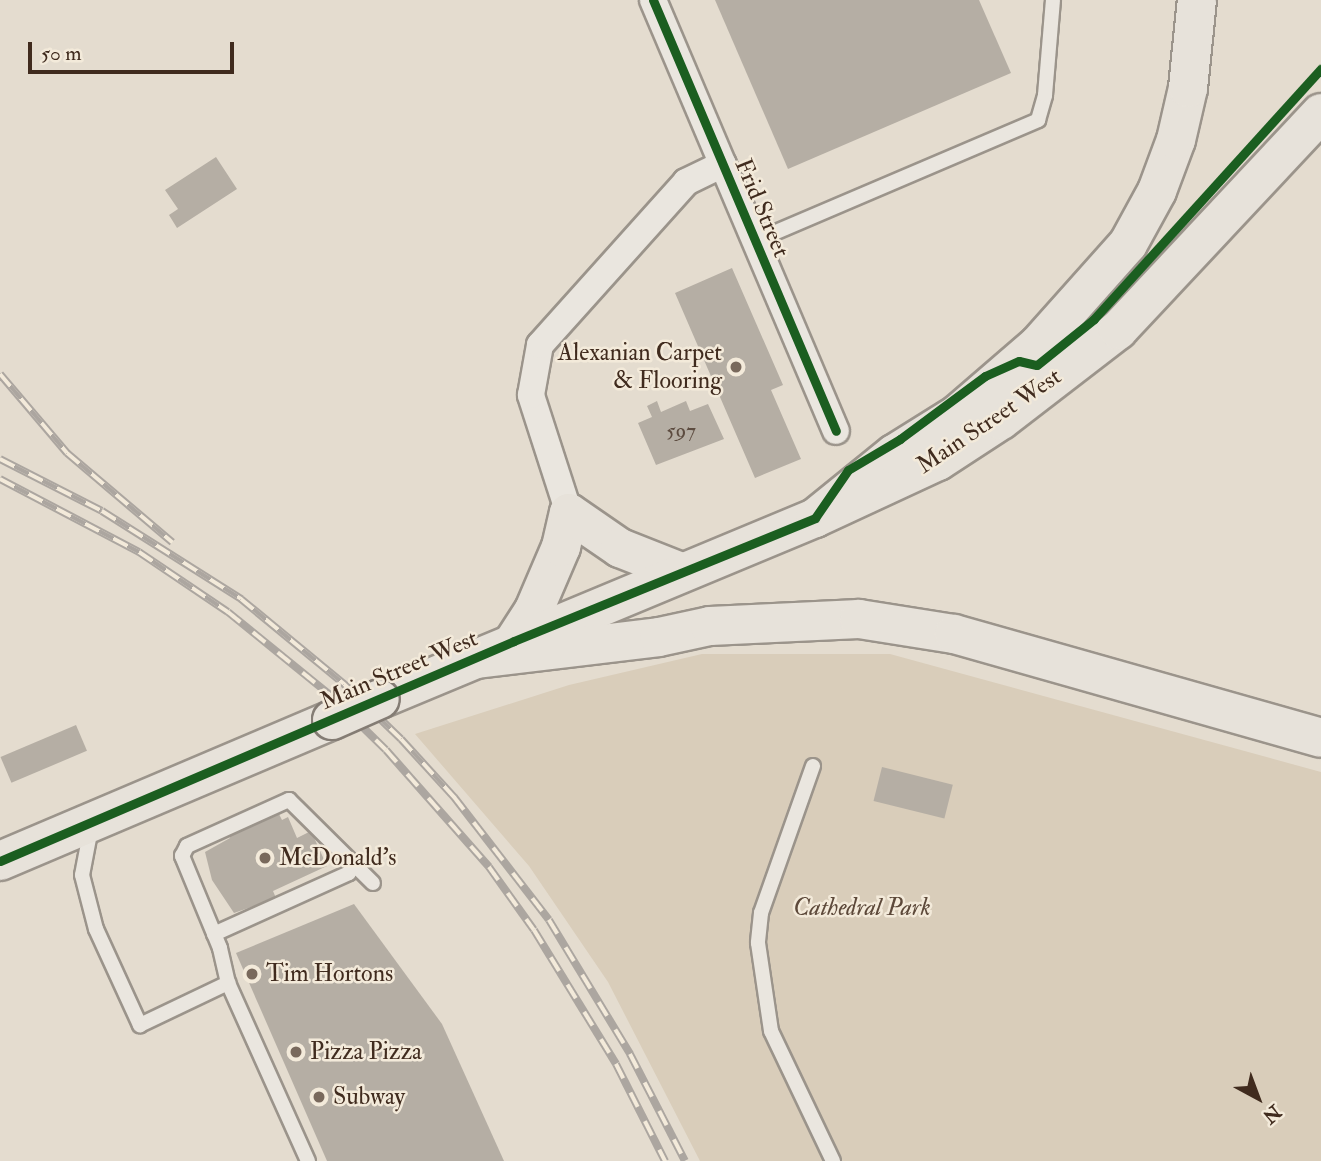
<!DOCTYPE html>
<style>
body{margin:0}
#map{position:relative;width:1321px;height:1161px;overflow:hidden;background:#e4dccf;font-family:"IM FELL Double Pica",serif}
div>[style]{position:absolute}
[style*='--x']{left:calc(var(--x)*1px);top:calc(var(--y)*1px);width:calc(var(--w)*1px);rotate:calc(var(--a)*1deg)}
.green>*{inset:0;background:#d9cdba}
.building>*{inset:0;background:#b5aea4;transform-origin:0 0}
.roads{filter:drop-shadow(2px 0 #9b948b) drop-shadow(-2px 0 #9b948b) drop-shadow(0 2px #9b948b) drop-shadow(0 -2px #9b948b)}
.service>*{height:14px;margin:-7px;padding:0 7px;transform-origin:7px;border-radius:7px;background:#eae6df}
.minor>*{height:26px;margin:-13px;padding:0 13px;transform-origin:13px;border-radius:13px;background:#eae6df}
.primary>*{height:38px;margin:-19px;padding:0 19px;transform-origin:19px;border-radius:19px;background:#e7e2da}
.motorway>*{height:38px;margin:-19px;padding:0 19px;transform-origin:19px;border-radius:19px;background:#e7e2da}
.rail>*{height:8px;margin-top:-4px;transform-origin:0;background:repeating-linear-gradient(90deg,#f3eada 0 16px,#aca6a0 0 32px);box-sizing:border-box;border-block:2px solid #aca6a0}
.bridges{filter:drop-shadow(2px 0 #847c74) drop-shadow(-2px 0 #847c74) drop-shadow(0 2px #847c74) drop-shadow(0 -2px #847c74)}
.primary-bridge>*{height:38px;margin:-19px;padding:0 19px;transform-origin:19px;border-radius:19px;background:#e7e2da}
.cycleway>*{height:9px;margin:-4.5px;padding:0 4.5px;transform-origin:4.5px;border-radius:4.5px;background:#1b5e20}
.dots>*{width:19px;height:19px;translate:-50% -50%;box-sizing:border-box;border:4px solid #f3eada;border-radius:50%}
span{translate:-50% -50%;white-space:nowrap;text-align:center;line-height:1.15;-webkit-text-stroke:5px #f3eada;paint-order:stroke}
.number-label{font-size:21px;color:#5d4c40}
.number-label span{-webkit-text-stroke-width:0}
.street-label{font-size:24px;color:#402b1e}
.poi-label{font-size:24px;color:#402b1e}
.right{translate:-100% -50%;text-align:right}
.left{translate:0 -50%;text-align:left}
.park-label{font-size:24px;color:#5d493a;font-style:italic}
.north{position:absolute;left:1223px;top:1063px;width:70px;height:70px;-webkit-text-stroke:5px #f3eada;paint-order:stroke;rotate:139deg;font-size:19px;font-weight:700;line-height:28px;text-align:center;color:#402b1e}
.north::after{content:'';display:block;margin:auto;width:24px;height:32px;background:#402b1e;clip-path:polygon(50% 0,100% 100%,50% 72%,0 100%)}
.scale{position:absolute;left:28px;top:42px;width:206px;height:32px;box-sizing:border-box;border:4px solid #402b1e;border-top:0;padding-left:9px;font-size:21px;line-height:24px;white-space:nowrap;color:#402b1e;-webkit-text-stroke:5px #f3eada;paint-order:stroke}
</style>
<div id="map">
<div class="green">
<i style="clip-path:polygon(702px 654px,890px 654px,1321px 772px,1321px 1161px,700px 1161px,608px 982px,529px 866px,415px 734px,569px 685px)"></i>
</div>
<div class="building">
<i style="clip-path:polygon(715px 0,979px 0,1011px 73px,788px 169px)"></i>
<i style="clip-path:polygon(216px 157px,237px 189px,177px 228px,169px 215px,178px 209px,165px 190px)"></i>
<i style="clip-path:polygon(732px 268px,783px 385px,771px 390px,801px 459px,755px 478px,675px 293px)"></i>
<i style="clip-path:polygon(657px 401px,661px 412px,686px 401px,690px 411px,708px 404px,724px 439px,656px 465px,638px 423px,652px 417px,647px 406px)"></i>
<i style="left:76px;top:725px;width:28px;height:82px;rotate:67deg"></i>
<i style="left:882px;top:767px;width:73px;height:35px;rotate:14deg"></i>
<i style="clip-path:polygon(279px 814px,282px 820px,288px 817px,297px 838px,311px 831px,327px 866px,273px 891px,276px 898px,234px 913px,212px 880px,205px 852px,230px 838px,228px 834px)"></i>
<i style="clip-path:polygon(354px 904px,442px 1024px,504px 1161px,327px 1161px,236px 953px)"></i>
</div>
<div class="roads">
<div class="service">
<i style="--x:755;--y:241;--w:308;--a:-23.1"></i>
<i style="--x:1038;--y:120;--w:26;--a:-74"></i>
<i style="--x:1045;--y:95;--w:95;--a:-85.2"></i>
<i style="--x:813;--y:766;--w:156;--a:109.5"></i>
<i style="--x:761;--y:913;--w:30;--a:96"></i>
<i style="--x:758;--y:943;--w:89;--a:81.6"></i>
<i style="--x:771;--y:1031;--w:144;--a:64.5"></i>
<i style="--x:91;--y:828;--w:48;--a:100.8"></i>
<i style="--x:82;--y:875;--w:56;--a:75.5"></i>
<i style="--x:96;--y:929;--w:106;--a:65.4"></i>
<i style="--x:140;--y:1025;--w:98;--a:-25.5"></i>
<i style="--x:214;--y:934;--w:148;--a:-24.3"></i>
<i style="--x:349;--y:873;--w:11;--a:-68"></i>
<i style="--x:308;--y:1161;--w:195;--a:-114.2"></i>
<i style="--x:228;--y:983;--w:36;--a:-103"></i>
<i style="--x:220;--y:948;--w:100;--a:-112.4"></i>
<i style="--x:182;--y:856;--w:11;--a:-63"></i>
<i style="--x:187;--y:846;--w:112;--a:-24.3"></i>
<i style="--x:289;--y:800;--w:118;--a:44.7"></i>
</div>
<div class="minor">
<i style="--x:653;--y:0;--w:468;--a:67"></i>
<i style="--x:569;--y:513;--w:124;--a:-107.9"></i>
<i style="--x:531;--y:395;--w:51;--a:-79.8"></i>
<i style="--x:540;--y:345;--w:219;--a:-48.1"></i>
<i style="--x:686;--y:182;--w:41;--a:-25.9"></i>
</div>
<div class="primary">
<i style="--x:514;--y:641;--w:37;--a:-57"></i>
<i style="--x:534;--y:610;--w:69;--a:-66.8"></i>
<i style="--x:561;--y:547;--w:35;--a:-77"></i>
<i style="--x:569;--y:513;--w:62;--a:34.5"></i>
<i style="--x:620;--y:548;--w:66;--a:21.5"></i>
<i style="--x:380;--y:699;--w:471;--a:-22.6"></i>
<i style="--x:815;--y:518;--w:136;--a:-24.9"></i>
<i style="--x:938;--y:461;--w:75;--a:-33.1"></i>
<i style="--x:1001;--y:420;--w:148;--a:-37.6"></i>
<i style="--x:1118;--y:330;--w:297;--a:-46.9"></i>
<i style="--x:0;--y:861;--w:361;--a:-23"></i>
</div>
<div class="motorway">
<i style="--x:815;--y:518;--w:102;--a:-39"></i>
<i style="--x:894;--y:454;--w:75;--a:-32"></i>
<i style="--x:958;--y:414;--w:106;--a:-40.8"></i>
<i style="--x:1038;--y:345;--w:135;--a:-48.3"></i>
<i style="--x:1128;--y:244;--w:60;--a:-61.3"></i>
<i style="--x:1157;--y:191;--w:54;--a:-69.6"></i>
<i style="--x:1176;--y:140;--w:53;--a:-77"></i>
<i style="--x:1188;--y:88;--w:88;--a:-84.2"></i>
<i style="--x:477;--y:659;--w:183;--a:-6.9"></i>
<i style="--x:659;--y:637;--w:52;--a:-12.2"></i>
<i style="--x:710;--y:626;--w:149;--a:-2.7"></i>
<i style="--x:859;--y:619;--w:96;--a:9"></i>
<i style="--x:954;--y:634;--w:381;--a:15.8"></i>
</div>
</div>
<div class="rail">
<i style="--x:0;--y:374;--w:104;--a:49.7"></i>
<i style="--x:67;--y:453;--w:138;--a:40.3"></i>
<i style="--x:0;--y:459;--w:114;--a:27"></i>
<i style="--x:102;--y:511;--w:165;--a:32.3"></i>
<i style="--x:241;--y:599;--w:134;--a:39.5"></i>
<i style="--x:344;--y:684;--w:79;--a:44"></i>
<i style="--x:401;--y:739;--w:79;--a:47.6"></i>
<i style="--x:454;--y:797;--w:155;--a:52.3"></i>
<i style="--x:549;--y:920;--w:157;--a:58.8"></i>
<i style="--x:630;--y:1054;--w:120;--a:62.8"></i>
<i style="--x:0;--y:479;--w:157;--a:27.7"></i>
<i style="--x:139;--y:552;--w:107;--a:34"></i>
<i style="--x:228;--y:612;--w:132;--a:39.1"></i>
<i style="--x:330;--y:695;--w:78;--a:44.5"></i>
<i style="--x:386;--y:750;--w:156;--a:48.6"></i>
<i style="--x:489;--y:867;--w:77;--a:54.5"></i>
<i style="--x:534;--y:930;--w:157;--a:58.5"></i>
<i style="--x:616;--y:1064;--w:109;--a:63.2"></i>
</div>
<div class="bridges">
<div class="primary-bridge">
<i style="--x:332;--y:720;--w:52;--a:-23.6"></i>
</div>
</div>
<div class="cycleway">
<i style="--x:653;--y:0;--w:468;--a:67"></i>
<i style="--x:0;--y:861;--w:559;--a:-23.17"></i>
<i style="--x:514;--y:641;--w:325;--a:-22.2"></i>
<i style="--x:815;--y:518;--w:58;--a:-55.5"></i>
<i style="--x:848;--y:470;--w:61;--a:-30.8"></i>
<i style="--x:900;--y:439;--w:106;--a:-36.5"></i>
<i style="--x:985;--y:376;--w:37;--a:-24"></i>
<i style="--x:1019;--y:361;--w:18;--a:13"></i>
<i style="--x:1037;--y:365;--w:73;--a:-38.9"></i>
<i style="--x:1094;--y:319;--w:338;--a:-47.8"></i>
</div>
<div class="dots">
<i style="left:736px;top:367px;background:#79695c"></i>
<i style="left:265px;top:858px;background:#79695c"></i>
<i style="left:252px;top:974px;background:#79695c"></i>
<i style="left:296px;top:1052px;background:#79695c"></i>
<i style="left:319px;top:1097px;background:#79695c"></i>
</div>
<div class="number-label">
<span style="left:681px;top:431px">597</span>
</div>
<div class="street-label">
<span style="left:762px;top:208px;rotate:67deg">Frid Street</span>
<span style="left:989px;top:421px;rotate:-34deg">Main Street West</span>
<span style="left:399px;top:670px;rotate:-23deg">Main Street West</span>
</div>
<div class="poi-label">
<span class="right" style="left:722px;top:367px">Alexanian Carpet<br>&amp; Flooring</span>
<span class="left" style="left:279px;top:858px">McDonald's</span>
<span class="left" style="left:266px;top:974px">Tim Hortons</span>
<span class="left" style="left:310px;top:1052px">Pizza Pizza</span>
<span class="left" style="left:333px;top:1097px">Subway</span>
</div>
<div class="park-label">
<span style="left:862px;top:908px">Cathedral Park</span>
</div>
<div class="north">N</div>
<div class="scale">50 m</div>
</div>
